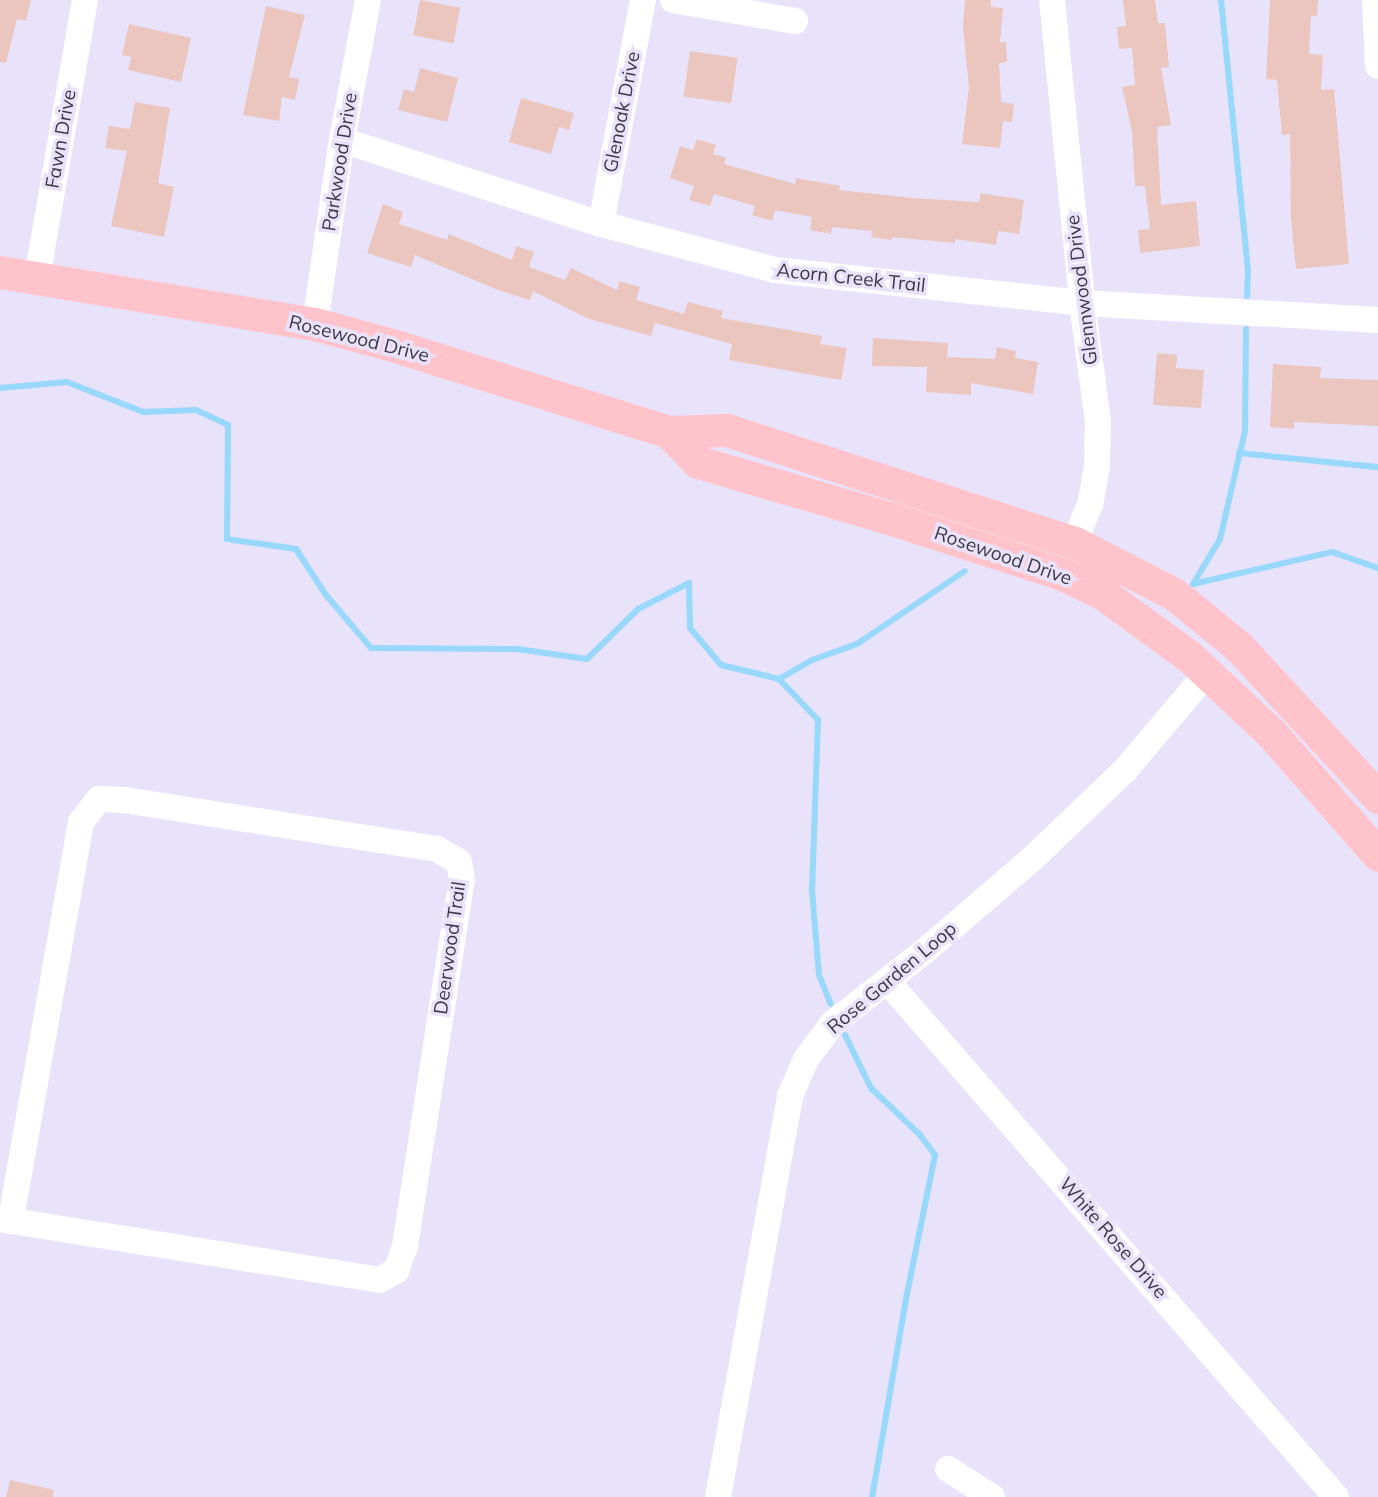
<!DOCTYPE html>
<style>
body{margin:0}
#map{position:relative;width:1378px;height:1497px;overflow:hidden;background:#e9e2fb;font-family:Mulish,sans-serif}
div>[style]{position:absolute}
[style*='--x']{left:calc(var(--x)*1px);top:calc(var(--y)*1px);width:calc(var(--w)*1px);rotate:calc(var(--a)*1deg)}
.stream>*{height:6px;margin:-3px;padding:0 3px;transform-origin:3px;border-radius:3px;background:#97d8fb}
.building>*{inset:0;background:#ebc6be;transform-origin:0 0}
.minor>*{height:26px;margin:-13px;padding:0 13px;transform-origin:13px;border-radius:13px;background:#fff}
.major>*{height:33px;margin:-16.5px;padding:0 16.5px;transform-origin:16.5px;border-radius:16.5px;background:#ffc4cb}
span{translate:-50% -50%;white-space:nowrap;text-align:center;line-height:1.15;-webkit-text-stroke:7px #e9e2fb;paint-order:stroke}
.street-label{font-size:19px;color:#3c3845}
</style>
<div id="map">
<div class="stream">
<i style="--x:1221;--y:0;--w:271;--a:84.3"></i>
<i style="--x:1248;--y:270;--w:26;--a:92"></i>
<i style="--x:0;--y:388;--w:67;--a:-5.1"></i>
<i style="--x:67;--y:382;--w:82;--a:21.5"></i>
<i style="--x:143;--y:412;--w:53;--a:-2.2"></i>
<i style="--x:196;--y:410;--w:35;--a:25"></i>
<i style="--x:228;--y:425;--w:114;--a:90.5"></i>
<i style="--x:227;--y:539;--w:70;--a:8.2"></i>
<i style="--x:296;--y:549;--w:55;--a:56.9"></i>
<i style="--x:326;--y:595;--w:70;--a:49.7"></i>
<i style="--x:371;--y:648;--w:146;--a:0.4"></i>
<i style="--x:517;--y:649;--w:71;--a:8.1"></i>
<i style="--x:587;--y:659;--w:71;--a:-44.4"></i>
<i style="--x:638;--y:609;--w:57;--a:-27"></i>
<i style="--x:689;--y:583;--w:45;--a:88.7"></i>
<i style="--x:690;--y:628;--w:48;--a:50"></i>
<i style="--x:721;--y:665;--w:60;--a:13.6"></i>
<i style="--x:779;--y:679;--w:38;--a:-30"></i>
<i style="--x:812;--y:660;--w:48;--a:-19.6"></i>
<i style="--x:857;--y:644;--w:130;--a:-34.1"></i>
<i style="--x:1239;--y:453;--w:140;--a:5.8"></i>
<i style="--x:1193;--y:584;--w:52;--a:-59"></i>
<i style="--x:1220;--y:539;--w:111;--a:-77"></i>
<i style="--x:1245;--y:431;--w:102;--a:-89.4"></i>
<i style="--x:1193;--y:584;--w:143;--a:-13"></i>
<i style="--x:1332;--y:552;--w:49;--a:19.2"></i>
<i style="--x:779;--y:679;--w:57;--a:46.4"></i>
<i style="--x:818;--y:720;--w:170;--a:92"></i>
<i style="--x:812;--y:890;--w:85;--a:85.3"></i>
<i style="--x:819;--y:975;--w:31;--a:68"></i>
<i style="--x:845;--y:1035;--w:59;--a:63.9"></i>
<i style="--x:871;--y:1088;--w:68;--a:43.8"></i>
<i style="--x:920;--y:1135;--w:25;--a:53"></i>
<i style="--x:935;--y:1155;--w:147;--a:101.4"></i>
<i style="--x:906;--y:1299;--w:201;--a:99.7"></i>
</div>
<div class="building">
<i style="clip-path:polygon(0 0,31px 0,26px 21px,17px 19px,6px 63px,0 62px)"></i>
<i style="left:420px;top:0;width:41px;height:36px;rotate:11deg"></i>
<i style="clip-path:polygon(965px 0,991px 0,991px 7px,1003px 8px,1000px 42px,1006px 42px,1007px 62px,999px 63px,1001px 102px,1014px 104px,1012px 122px,1003px 121px,1000px 148px,962px 144px,969px 87px,963px 27px)"></i>
<i style="clip-path:polygon(1123px 0,1155px 0,1158px 23px,1165px 23px,1169px 67px,1161px 68px,1171px 125px,1157px 127px,1161px 205px,1196px 201px,1200px 246px,1140px 253px,1138px 230px,1150px 229px,1145px 186px,1135px 186px,1132px 132px,1122px 87px,1135px 85px,1132px 48px,1119px 49px,1117px 27px,1126px 26px)"></i>
<i style="clip-path:polygon(1270px 0,1318px 0,1317px 16px,1311px 16px,1309px 54px,1323px 55px,1321px 90px,1334px 89px,1349px 264px,1296px 269px,1291px 219px,1290px 134px,1282px 135px,1277px 80px,1266px 79px)"></i>
<i style="clip-path:polygon(266px 6px,305px 15px,289px 77px,299px 79px,295px 100px,282px 97px,279px 121px,243px 115px)"></i>
<i style="clip-path:polygon(129px 24px,191px 38px,181px 82px,128px 70px,131px 57px,122px 55px)"></i>
<i style="left:690px;top:51px;width:48px;height:46px;rotate:8deg"></i>
<i style="clip-path:polygon(420px 68px,458px 78px,447px 122px,398px 110px,404px 89px,414px 92px)"></i>
<i style="clip-path:polygon(521px 98px,574px 113px,569px 130px,559px 127px,551px 154px,509px 142px)"></i>
<i style="clip-path:polygon(135px 102px,170px 108px,158px 183px,174px 187px,164px 237px,111px 226px,127px 151px,105px 148px,109px 126px,130px 129px)"></i>
<i style="clip-path:polygon(697px 139px,716px 145px,713px 154px,726px 158px,724px 164px,795px 184px,796px 178px,840px 186px,839px 190px,913px 198px,979px 202px,981px 193px,1024px 200px,1019px 234px,998px 231px,996px 245px,955px 239px,955px 243px,892px 237px,892px 240px,871px 237px,872px 231px,832px 227px,831px 234px,810px 230px,812px 217px,775px 210px,772px 221px,752px 215px,755px 206px,714px 194px,710px 206px,689px 200px,694px 186px,670px 178px,680px 146px,693px 150px)"></i>
<i style="clip-path:polygon(383px 204px,403px 212px,399px 224px,447px 240px,449px 234px,512px 260px,516px 246px,534px 252px,529px 267px,565px 280px,571px 268px,617px 290px,619px 281px,640px 287px,636px 300px,684px 314px,688px 302px,723px 311px,721px 318px,822px 336px,820px 344px,847px 348px,841px 380px,729px 360px,732px 344px,655px 323px,651px 336px,589px 319px,533px 291px,530px 300px,498px 290px,415px 255px,411px 267px,367px 253px)"></i>
<i style="clip-path:polygon(873px 338px,948px 343px,947px 357px,995px 359px,997px 347px,1016px 351px,1015px 358px,1038px 362px,1033px 394px,971px 383px,971px 395px,926px 392px,927px 367px,872px 366px)"></i>
<i style="clip-path:polygon(1157px 353px,1177px 355px,1176px 368px,1204px 370px,1201px 408px,1153px 405px)"></i>
<i style="clip-path:polygon(1273px 364px,1321px 367px,1320px 378px,1378px 380px,1378px 426px,1294px 422px,1294px 429px,1270px 427px)"></i>
<i style="clip-path:polygon(10px 1480px,54px 1490px,53px 1497px,6px 1497px)"></i>
</div>
<div class="minor">
<i style="--x:673;--y:0;--w:124;--a:9.8"></i>
<i style="--x:1052;--y:0;--w:304;--a:84.3"></i>
<i style="--x:1082;--y:303;--w:120;--a:82.3"></i>
<i style="--x:1098;--y:422;--w:44;--a:91.3"></i>
<i style="--x:1097;--y:466;--w:39;--a:100"></i>
<i style="--x:1090;--y:504;--w:61;--a:112"></i>
<i style="--x:1375;--y:0;--w:66;--a:87.4"></i>
<i style="--x:342;--y:140;--w:272;--a:18"></i>
<i style="--x:601;--y:224;--w:180;--a:14.8"></i>
<i style="--x:775;--y:270;--w:309;--a:6.1"></i>
<i style="--x:1082;--y:303;--w:296;--a:3.3"></i>
<i style="--x:601;--y:224;--w:228;--a:-79.4"></i>
<i style="--x:37;--y:278;--w:282;--a:-80.2"></i>
<i style="--x:315;--y:324;--w:186;--a:-81.7"></i>
<i style="--x:342;--y:140;--w:142;--a:-79.5"></i>
<i style="--x:887;--y:981;--w:684;--a:48.97"></i>
<i style="--x:0;--y:1219;--w:384;--a:9.1"></i>
<i style="--x:379;--y:1280;--w:19;--a:-28"></i>
<i style="--x:396;--y:1271;--w:27;--a:-70"></i>
<i style="--x:405;--y:1246;--w:371;--a:-81.2"></i>
<i style="--x:462;--y:879;--w:17;--a:-100"></i>
<i style="--x:459;--y:862;--w:26;--a:-149"></i>
<i style="--x:437;--y:849;--w:316;--a:-171.1"></i>
<i style="--x:125;--y:800;--w:26;--a:-178"></i>
<i style="--x:99;--y:799;--w:29;--a:128"></i>
<i style="--x:81;--y:822;--w:405;--a:100"></i>
<i style="--x:948;--y:1469;--w:52;--a:32.5"></i>
<i style="--x:718;--y:1497;--w:407;--a:-79.8"></i>
<i style="--x:790;--y:1096;--w:40;--a:-66.6"></i>
<i style="--x:806;--y:1059;--w:44;--a:-53.4"></i>
<i style="--x:832;--y:1024;--w:120;--a:-38.2"></i>
<i style="--x:926;--y:950;--w:141;--a:-40.7"></i>
<i style="--x:1033;--y:858;--w:129;--a:-43.7"></i>
<i style="--x:1126;--y:769;--w:126;--a:-49.8"></i>
</div>
<div class="major">
<i style="--x:0;--y:272;--w:319;--a:9.4"></i>
<i style="--x:315;--y:324;--w:87;--a:15.3"></i>
<i style="--x:399;--y:347;--w:283;--a:17.5"></i>
<i style="--x:669;--y:432;--w:58;--a:-2"></i>
<i style="--x:727;--y:430;--w:366;--a:18"></i>
<i style="--x:1075;--y:543;--w:111;--a:27.3"></i>
<i style="--x:1174;--y:594;--w:82;--a:39.1"></i>
<i style="--x:1238;--y:646;--w:206;--a:47.2"></i>
<i style="--x:669;--y:432;--w:42;--a:46"></i>
<i style="--x:698;--y:462;--w:202;--a:16.4"></i>
<i style="--x:892;--y:519;--w:179;--a:17.9"></i>
<i style="--x:1062;--y:574;--w:44;--a:25.4"></i>
<i style="--x:1102;--y:593;--w:109;--a:36"></i>
<i style="--x:1190;--y:657;--w:111;--a:43.2"></i>
<i style="--x:1271;--y:733;--w:162;--a:48.7"></i>
</div>
<div class="street-label">
<span style="left:622px;top:112px;rotate:-79deg">Glenoak Drive</span>
<span style="left:61px;top:139px;rotate:-80deg">Fawn Drive</span>
<span style="left:340px;top:162px;rotate:-81deg">Parkwood Drive</span>
<span style="left:851px;top:278px;rotate:6deg">Acorn Creek Trail</span>
<span style="left:1082px;top:290px;rotate:-97deg">Glennwood Drive</span>
<span style="left:359px;top:339px;rotate:14deg">Rosewood Drive</span>
<span style="left:1003px;top:556px;rotate:19deg">Rosewood Drive</span>
<span style="left:450px;top:948px;rotate:-82deg">Deerwood Trail</span>
<span style="left:892px;top:978px;rotate:-40deg">Rose Garden Loop</span>
<span style="left:1113px;top:1238px;rotate:49deg">White Rose Drive</span>
</div>
</div>
